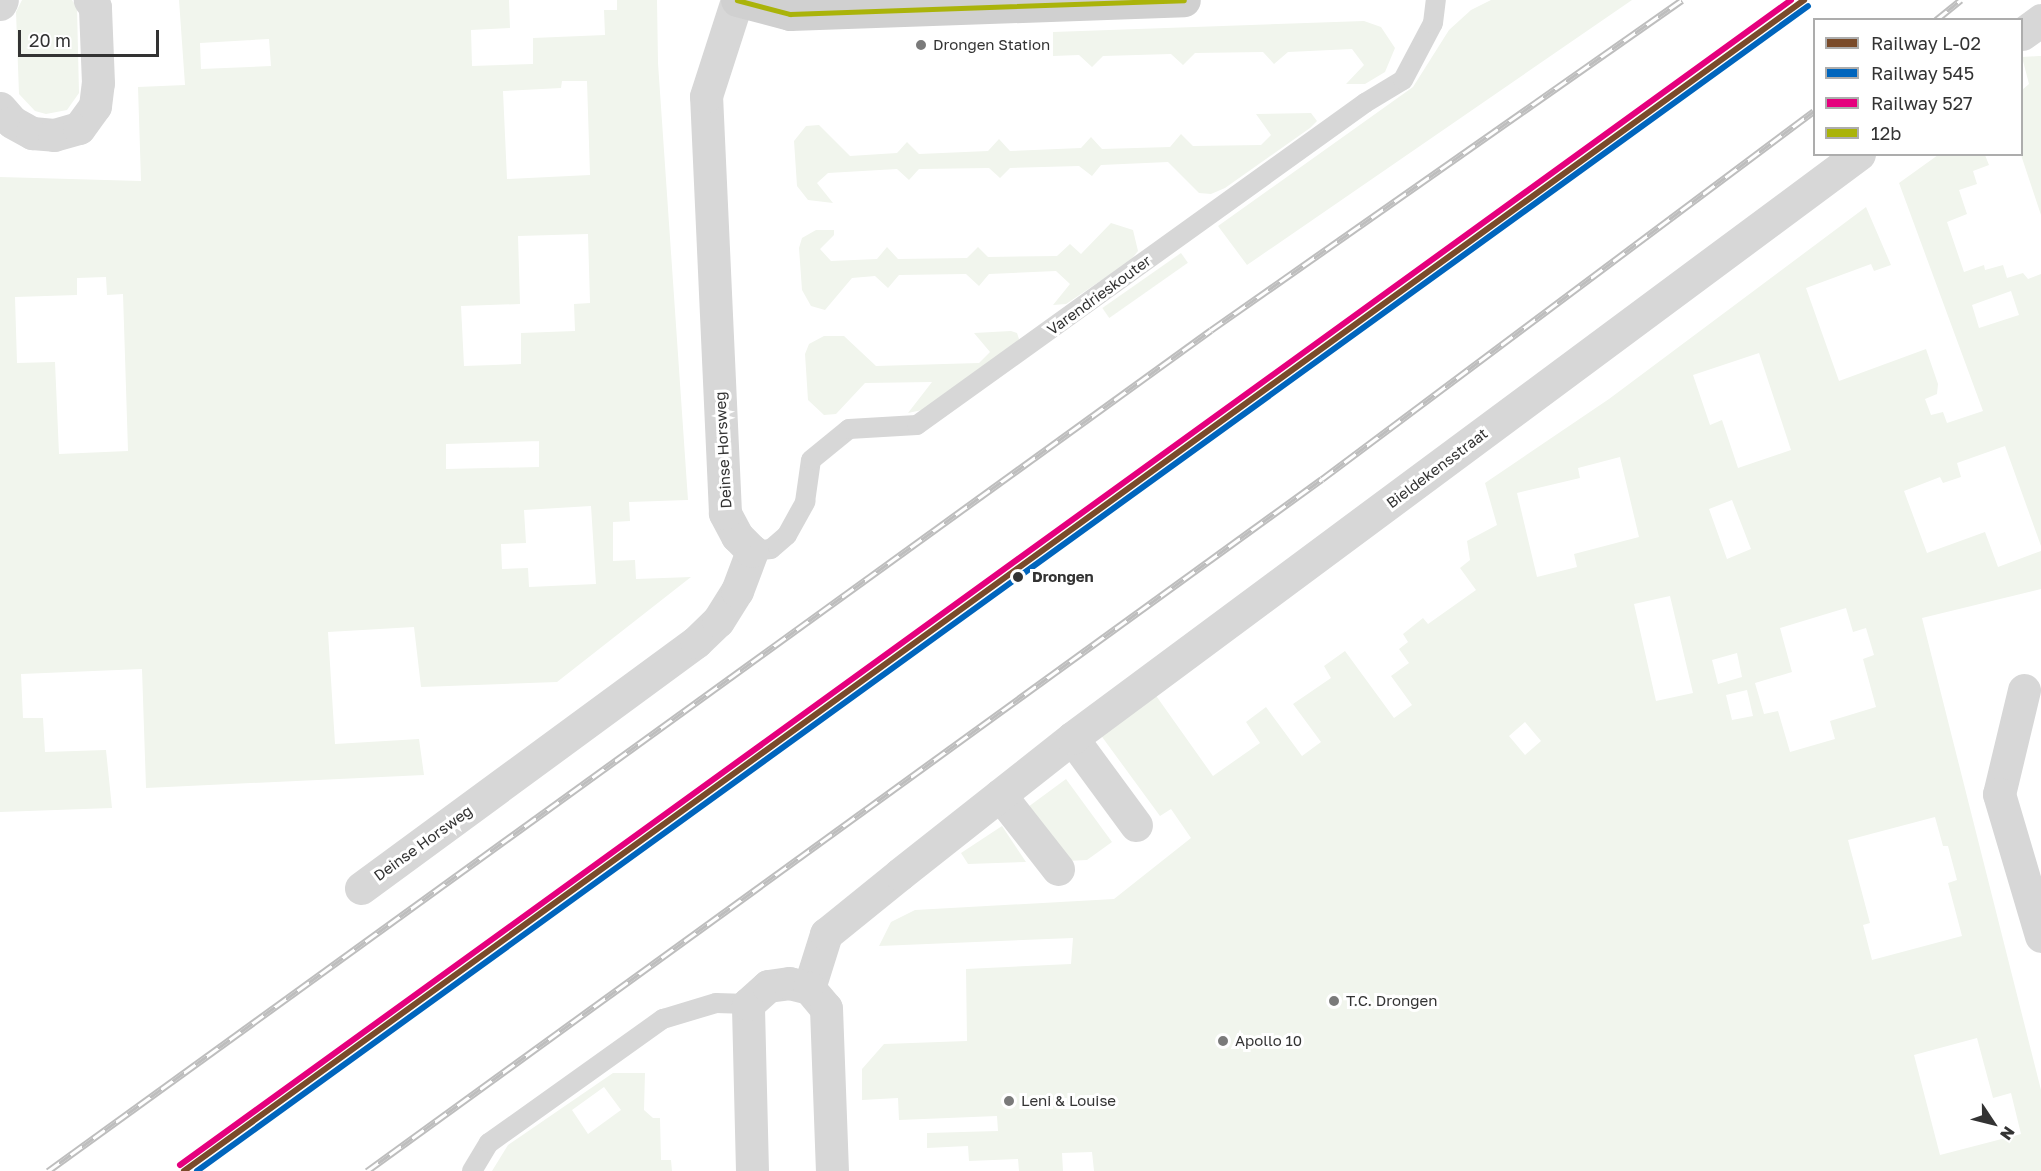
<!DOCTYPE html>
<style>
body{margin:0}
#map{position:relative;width:2041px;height:1171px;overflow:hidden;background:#fff;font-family:"Golos Text",sans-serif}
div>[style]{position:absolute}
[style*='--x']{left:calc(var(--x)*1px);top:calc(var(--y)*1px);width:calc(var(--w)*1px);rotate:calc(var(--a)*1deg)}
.green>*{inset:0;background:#f1f5ed;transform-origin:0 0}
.lane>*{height:20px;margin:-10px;padding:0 10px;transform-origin:10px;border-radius:10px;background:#d7d7d7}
.street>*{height:33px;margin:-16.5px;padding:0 16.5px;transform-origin:16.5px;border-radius:16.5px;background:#d7d7d7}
.secondary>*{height:33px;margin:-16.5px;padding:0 16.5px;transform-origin:16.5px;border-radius:16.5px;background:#d0d0d0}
.rail>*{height:7px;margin-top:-3.5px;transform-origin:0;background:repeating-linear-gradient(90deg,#fff 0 14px,#bebebe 0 28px);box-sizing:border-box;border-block:2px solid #bebebe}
.bus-1>*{height:4.5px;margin:-2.25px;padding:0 2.25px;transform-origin:2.25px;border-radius:2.25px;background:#aab30a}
.rail-1>*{height:6px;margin:-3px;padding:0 3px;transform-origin:3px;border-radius:3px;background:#7a4b2a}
.rail-2>*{height:6px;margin:-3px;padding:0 3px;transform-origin:3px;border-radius:3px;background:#0065bd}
.rail-3>*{height:6px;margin:-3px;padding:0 3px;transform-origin:3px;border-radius:3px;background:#e5007d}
.dots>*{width:16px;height:16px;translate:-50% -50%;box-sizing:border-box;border:3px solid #fff;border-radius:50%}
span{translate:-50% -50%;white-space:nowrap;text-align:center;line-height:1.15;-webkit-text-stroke:6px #fff;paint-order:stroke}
.poi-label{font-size:15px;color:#333}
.left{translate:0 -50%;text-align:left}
.street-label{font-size:15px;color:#333}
.stop-label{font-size:15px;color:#333;font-weight:700}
.legend{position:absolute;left:1813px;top:18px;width:210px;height:138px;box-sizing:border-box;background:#fff;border:2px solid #adadad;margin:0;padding:8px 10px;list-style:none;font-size:18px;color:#333}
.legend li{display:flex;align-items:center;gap:12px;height:30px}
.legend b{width:30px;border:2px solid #adadad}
.north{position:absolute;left:1963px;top:1093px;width:60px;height:60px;-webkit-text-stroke:4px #fff;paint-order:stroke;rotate:125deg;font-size:16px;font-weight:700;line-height:24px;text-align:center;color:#333}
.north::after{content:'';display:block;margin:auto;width:21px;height:27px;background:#333;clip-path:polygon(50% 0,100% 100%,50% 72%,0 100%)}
.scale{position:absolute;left:18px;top:30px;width:141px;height:27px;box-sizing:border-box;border:3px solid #333;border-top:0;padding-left:8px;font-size:18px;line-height:21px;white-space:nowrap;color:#333;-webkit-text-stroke:4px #fff;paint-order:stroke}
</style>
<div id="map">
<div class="green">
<i style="clip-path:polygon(22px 0,72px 0,77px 8px,79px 93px,67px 110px,46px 114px,35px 111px,19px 94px,16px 12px)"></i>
<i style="clip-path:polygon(evenodd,179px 0,509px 0,510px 28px,471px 30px,472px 66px,533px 64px,533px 38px,605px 35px,604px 10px,617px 10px,617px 0,657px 0,658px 63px,688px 500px,629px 502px,630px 521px,613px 522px,613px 561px,635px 560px,636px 579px,691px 577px,557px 682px,421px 687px,414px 627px,328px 632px,335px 744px,419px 739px,424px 775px,146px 788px,142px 669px,21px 674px,23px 718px,43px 718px,45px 752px,106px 750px,112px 808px,0 812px,0 177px,141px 181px,138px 87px,185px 85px,179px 0,269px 39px,271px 66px,201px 69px,200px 43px,269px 39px,179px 0,562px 81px,587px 81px,590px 175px,507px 179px,503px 91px,561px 88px,562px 81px,179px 0,588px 234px,590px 303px,574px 304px,575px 331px,521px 333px,521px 364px,464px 366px,461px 306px,520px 304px,518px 236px,588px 234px,179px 0,106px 277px,107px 295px,123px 294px,128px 451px,59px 454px,55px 362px,17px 363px,15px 297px,77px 295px,77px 278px,106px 277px,179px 0,539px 441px,539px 467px,446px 469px,446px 444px,539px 441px,179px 0,591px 506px,596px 584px,529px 587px,528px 568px,502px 569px,501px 544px,526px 543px,524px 510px,591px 506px)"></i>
<i style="clip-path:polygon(1491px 0,1632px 0,1247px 265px,1218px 226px,1413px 87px,1449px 30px,1471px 10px)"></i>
<i style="clip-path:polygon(1364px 21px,1381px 27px,1395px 48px,1385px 72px,1365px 84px,1346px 84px,1364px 65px,1352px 49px,1288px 52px,1274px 64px,1263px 52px,1195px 53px,1183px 65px,1171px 54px,1103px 56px,1092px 67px,1079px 55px,1053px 56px,1053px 32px)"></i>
<i style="clip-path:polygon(2039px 56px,2041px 56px,2041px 215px,2021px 155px,2022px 90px,2029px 84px,2022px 57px)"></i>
<i style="clip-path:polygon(1311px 113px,1317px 121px,1310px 128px,1225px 188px,1211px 194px,1199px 193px,1168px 162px,1101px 165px,1092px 176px,1079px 166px,1010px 168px,1000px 178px,989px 168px,919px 169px,909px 180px,897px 169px,828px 173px,817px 183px,833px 203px,808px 200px,797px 186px,794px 141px,806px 126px,819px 125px,850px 156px,897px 153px,907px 142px,919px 154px,988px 151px,999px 139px,1010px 151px,1081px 148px,1091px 137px,1102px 149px,1170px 147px,1181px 134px,1193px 146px,1261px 145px,1271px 135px,1256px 114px)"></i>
<i style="clip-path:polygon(evenodd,1938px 155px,1985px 155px,1989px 165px,1973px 171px,1977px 184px,1959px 190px,1967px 214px,1947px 222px,1964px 272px,1984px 265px,1985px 270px,2003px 265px,2007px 278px,2023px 273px,2028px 279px,2041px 274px,2041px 546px,2005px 446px,1957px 463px,1961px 477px,1943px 483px,1940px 477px,1904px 491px,1927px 553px,1985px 532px,1998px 567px,2041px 551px,2041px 589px,1922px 618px,2041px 1090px,2041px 1171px,1094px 1171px,1092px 1152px,1062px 1153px,1063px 1171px,1019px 1171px,1018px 1159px,969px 1161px,968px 1146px,927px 1148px,927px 1133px,998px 1131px,997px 1116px,899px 1120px,898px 1098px,862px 1100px,862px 1069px,884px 1044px,967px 1041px,966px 969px,1071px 964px,1073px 938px,879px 946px,891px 922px,915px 910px,1114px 899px,1191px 838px,1171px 809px,1160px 816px,1097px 730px,1152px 690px,1213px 776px,1260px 743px,1246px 722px,1266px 707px,1302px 756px,1321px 742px,1293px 704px,1331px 678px,1324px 666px,1345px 651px,1394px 718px,1412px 705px,1391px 676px,1409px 663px,1399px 649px,1408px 642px,1403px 634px,1423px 618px,1428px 624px,1476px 590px,1460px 568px,1470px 560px,1467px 541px,1497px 525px,1485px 483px,1609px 399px,1866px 207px,1891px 265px,1874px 271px,1871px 264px,1806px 288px,1839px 381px,1926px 349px,1938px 384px,1937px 394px,1925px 399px,1931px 415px,1943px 412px,1947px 423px,1983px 411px,1899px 183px,1938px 155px,2011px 291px,2019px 315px,1979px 328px,1972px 305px,2011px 291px,1938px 155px,1759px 353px,1791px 450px,1738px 468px,1722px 420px,1710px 425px,1693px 375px,1759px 353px,1938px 155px,1620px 457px,1639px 537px,1574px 554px,1577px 567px,1537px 577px,1517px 493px,1580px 478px,1578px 468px,1620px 457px,1938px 155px,1732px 500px,1751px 549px,1727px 559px,1709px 509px,1732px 500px,1938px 155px,1670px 596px,1693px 693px,1656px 701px,1634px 604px,1670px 596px,1938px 155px,1846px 608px,1853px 632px,1866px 628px,1874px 655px,1863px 659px,1876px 707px,1830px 721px,1835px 739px,1790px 752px,1778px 711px,1764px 714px,1755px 683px,1792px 672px,1780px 628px,1846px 608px,1938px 155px,1737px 653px,1742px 677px,1718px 684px,1712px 660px,1737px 653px,1938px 155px,1747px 690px,1753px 716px,1732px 720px,1726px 695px,1747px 690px,1938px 155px,1525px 722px,1541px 741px,1525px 755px,1509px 736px,1525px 722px,1938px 155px,1935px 817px,1943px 846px,1948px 846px,1957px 880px,1948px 883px,1962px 936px,1872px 960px,1863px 925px,1870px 923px,1848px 840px,1935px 817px,1938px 155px,1977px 1038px,1993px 1098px,2011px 1093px,2021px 1134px,1940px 1155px,1914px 1055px,1977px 1038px)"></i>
<i style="clip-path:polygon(1111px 223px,1133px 230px,1138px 251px,1130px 261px,1066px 304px,1053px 305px,1070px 284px,1056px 271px,989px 274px,979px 286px,966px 274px,899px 275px,888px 288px,875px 276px,852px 278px,825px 310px,811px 306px,802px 290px,799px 248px,802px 238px,816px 230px,834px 230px,834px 235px,820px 249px,831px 261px,877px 259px,887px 247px,898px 259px,967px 258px,978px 247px,988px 257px,1057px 256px,1070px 244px,1081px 254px)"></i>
<i style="left:1181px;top:253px;width:12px;height:96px;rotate:55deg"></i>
<i style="clip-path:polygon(1011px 331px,1017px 333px,1020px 342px,922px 410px,908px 413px,932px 382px,865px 383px,836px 414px,824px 415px,808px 400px,805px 354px,809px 344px,824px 336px,844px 336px,876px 366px,979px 363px,990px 352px,974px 333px)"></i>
<i style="clip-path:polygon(1066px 779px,1112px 842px,1087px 860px,1067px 861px,1028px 807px)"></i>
<i style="clip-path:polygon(1002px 826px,1026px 862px,968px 864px,961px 853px)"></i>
<i style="clip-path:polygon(evenodd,613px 1073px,645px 1073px,644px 1110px,653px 1118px,660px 1118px,661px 1160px,671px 1160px,672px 1171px,492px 1171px,508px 1145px,613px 1073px,604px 1087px,621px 1110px,588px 1134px,572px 1110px,604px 1087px)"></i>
</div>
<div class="lane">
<i style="--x:752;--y:551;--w:19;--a:-6"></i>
<i style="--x:771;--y:549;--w:21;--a:-41"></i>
<i style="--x:787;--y:535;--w:38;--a:-61"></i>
<i style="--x:805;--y:502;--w:42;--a:-81.9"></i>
<i style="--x:811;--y:460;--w:49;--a:-39.2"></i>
<i style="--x:849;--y:429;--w:68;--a:-3.4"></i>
<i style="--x:917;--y:425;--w:552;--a:-35.71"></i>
<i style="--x:1365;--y:103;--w:44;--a:-31.2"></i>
<i style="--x:1403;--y:80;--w:64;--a:-62.2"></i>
<i style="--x:1433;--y:23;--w:23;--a:-83"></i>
<i style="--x:472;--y:1171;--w:33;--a:-59"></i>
<i style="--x:489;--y:1143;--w:214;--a:-35.5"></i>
<i style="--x:663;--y:1019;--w:55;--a:-16.8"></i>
<i style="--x:716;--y:1003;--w:32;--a:2"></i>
</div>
<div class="street">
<i style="--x:0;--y:4;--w:4;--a:-63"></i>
<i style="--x:2022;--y:34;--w:24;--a:-36"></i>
<i style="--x:0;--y:108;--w:18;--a:49"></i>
<i style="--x:12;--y:122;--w:23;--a:29"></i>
<i style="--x:32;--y:133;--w:22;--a:5"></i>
<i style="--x:54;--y:135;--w:26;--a:-16"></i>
<i style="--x:79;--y:128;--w:27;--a:-54"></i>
<i style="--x:95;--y:106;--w:23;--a:-83"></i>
<i style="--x:98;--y:83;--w:76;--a:-92.3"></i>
<i style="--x:95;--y:7;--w:9;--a:-126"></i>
<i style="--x:2024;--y:690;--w:107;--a:103.5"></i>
<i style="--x:1999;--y:794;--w:148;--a:73.5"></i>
<i style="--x:1072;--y:738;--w:108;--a:53.7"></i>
<i style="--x:1000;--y:795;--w:94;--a:51.9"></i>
<i style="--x:361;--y:888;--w:416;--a:-36.3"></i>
<i style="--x:696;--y:642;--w:30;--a:-44"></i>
<i style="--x:718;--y:621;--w:36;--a:-58"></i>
<i style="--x:737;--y:591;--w:43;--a:-69.4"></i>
<i style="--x:752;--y:551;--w:21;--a:-135"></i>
<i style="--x:737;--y:536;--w:26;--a:-118"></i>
<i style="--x:725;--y:513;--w:417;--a:-92.6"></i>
<i style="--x:706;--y:96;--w:101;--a:-72.1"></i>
<i style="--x:809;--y:988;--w:57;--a:-72.5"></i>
<i style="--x:826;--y:934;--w:95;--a:-39"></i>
<i style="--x:900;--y:874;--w:219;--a:-38.3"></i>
<i style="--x:1072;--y:738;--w:980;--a:-36.58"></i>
<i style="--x:752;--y:1171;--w:167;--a:-91.4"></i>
<i style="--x:748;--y:1004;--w:27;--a:-42"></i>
<i style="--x:768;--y:986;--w:21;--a:-8"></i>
<i style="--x:789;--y:983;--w:21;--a:14"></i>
<i style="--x:809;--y:988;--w:26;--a:50"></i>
<i style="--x:826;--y:1008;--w:163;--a:87.9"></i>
</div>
<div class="secondary">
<i style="--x:737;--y:0;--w:55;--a:14.8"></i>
<i style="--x:790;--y:14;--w:394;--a:-2"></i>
</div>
<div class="rail">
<i style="--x:1936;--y:20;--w:32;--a:-39"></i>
<i style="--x:48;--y:1171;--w:1435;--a:-35.87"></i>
<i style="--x:1211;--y:330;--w:575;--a:-35.02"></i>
<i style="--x:367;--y:1171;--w:1179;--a:-35.93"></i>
<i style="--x:1322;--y:479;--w:614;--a:-36.8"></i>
</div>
<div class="bus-1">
<i style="--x:737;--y:0;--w:55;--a:14.8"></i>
<i style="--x:790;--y:14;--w:394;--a:-2"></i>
</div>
<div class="rail-1">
<i style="--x:184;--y:1171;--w:1999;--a:-35.86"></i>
</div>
<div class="rail-2">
<i style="--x:197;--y:1171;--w:1988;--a:-35.87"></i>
</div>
<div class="rail-3">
<i style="--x:180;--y:1165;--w:1988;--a:-35.87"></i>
</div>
<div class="dots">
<i style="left:921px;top:45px;background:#7a7a7a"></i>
<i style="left:1018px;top:577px;background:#333"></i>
<i style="left:1334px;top:1001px;background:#7a7a7a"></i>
<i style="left:1223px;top:1041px;background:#7a7a7a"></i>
<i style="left:1009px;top:1101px;background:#7a7a7a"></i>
</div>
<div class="poi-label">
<span class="left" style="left:933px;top:45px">Drongen Station</span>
<span class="left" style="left:1346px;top:1001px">T.C. Drongen</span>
<span class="left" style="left:1235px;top:1041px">Apollo 10</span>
<span class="left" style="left:1021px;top:1101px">Leni &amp; Louise</span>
</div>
<div class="street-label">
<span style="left:1099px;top:295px;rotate:-36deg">Varendrieskouter</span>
<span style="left:723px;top:450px;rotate:-93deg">Deinse Horsweg</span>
<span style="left:1437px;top:468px;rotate:-37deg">Bieldekensstraat</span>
<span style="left:423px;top:843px;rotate:-36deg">Deinse Horsweg</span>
</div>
<div class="stop-label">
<span class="left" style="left:1032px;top:577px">Drongen</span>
</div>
<ul class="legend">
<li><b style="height:8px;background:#7a4b2a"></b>Railway L-02</li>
<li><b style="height:8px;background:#0065bd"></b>Railway 545</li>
<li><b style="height:8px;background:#e5007d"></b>Railway 527</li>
<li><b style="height:8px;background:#aab30a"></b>12b</li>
</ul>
<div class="north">N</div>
<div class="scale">20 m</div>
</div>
